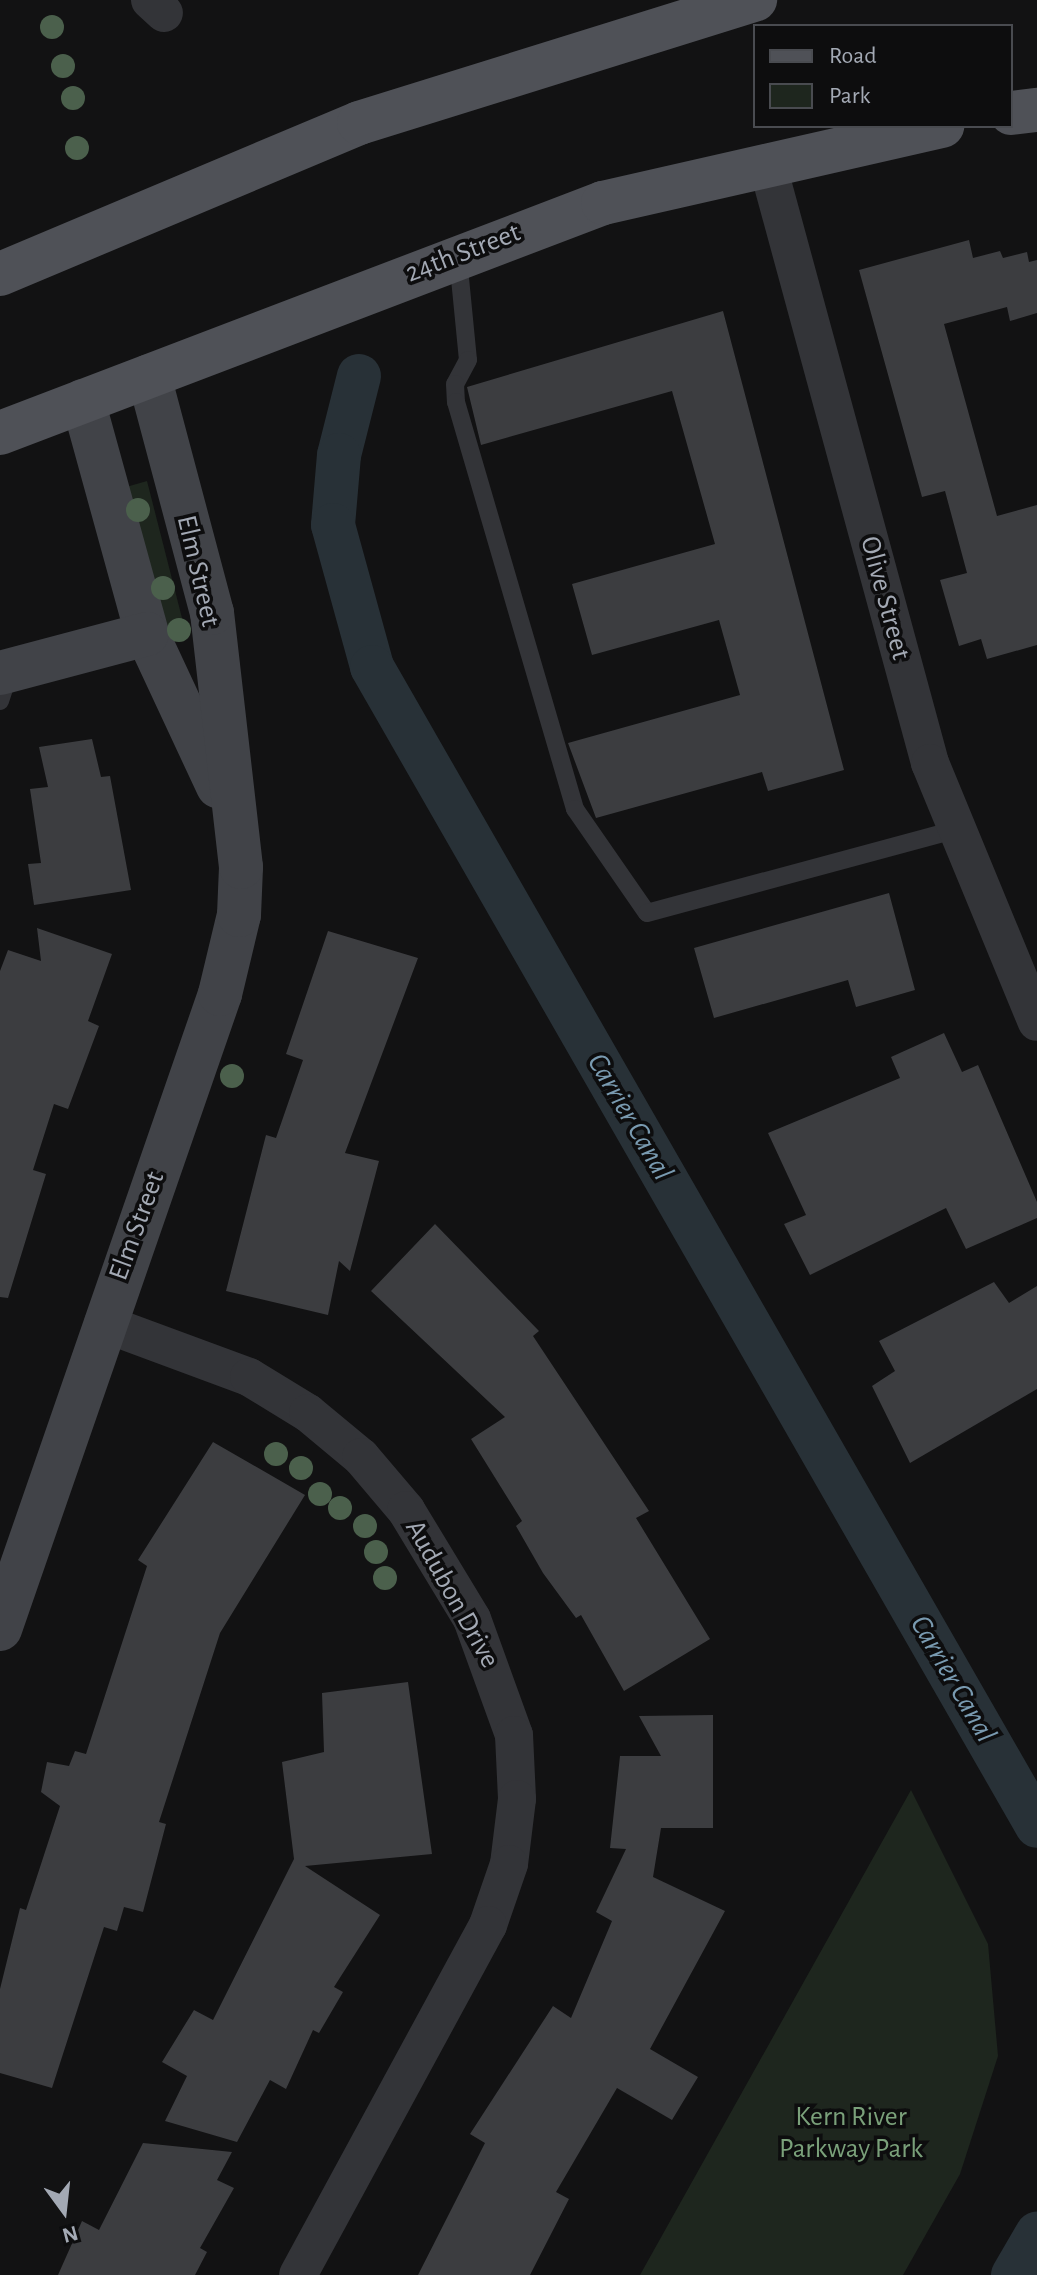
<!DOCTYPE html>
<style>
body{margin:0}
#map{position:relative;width:1037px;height:2275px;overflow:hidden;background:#121213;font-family:"Alegreya Sans",sans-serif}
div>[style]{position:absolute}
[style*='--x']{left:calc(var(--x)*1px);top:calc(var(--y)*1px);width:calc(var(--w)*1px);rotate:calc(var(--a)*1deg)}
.green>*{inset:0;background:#1e261e}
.canal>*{height:44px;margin:-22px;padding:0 22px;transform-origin:22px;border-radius:22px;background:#283137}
.building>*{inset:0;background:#3c3d40}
.lane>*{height:18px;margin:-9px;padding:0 9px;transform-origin:9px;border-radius:9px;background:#333438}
.street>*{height:38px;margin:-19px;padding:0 19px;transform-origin:19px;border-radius:19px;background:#333438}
.secondary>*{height:44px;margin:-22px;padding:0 22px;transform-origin:22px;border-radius:22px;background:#414348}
.primary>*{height:44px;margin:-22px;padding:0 22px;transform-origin:22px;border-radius:22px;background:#4f5157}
.trees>*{width:24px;height:24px;margin:-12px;border-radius:50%;background:#4b604c}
span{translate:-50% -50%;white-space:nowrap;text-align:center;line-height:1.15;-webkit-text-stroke:7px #0d0d0e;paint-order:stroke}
.street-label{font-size:28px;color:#a3a9b4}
.park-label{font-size:28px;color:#7aa07a}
.water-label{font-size:30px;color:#799ab0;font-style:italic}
.legend{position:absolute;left:753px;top:24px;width:260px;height:104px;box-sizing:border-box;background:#0d0d0e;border:2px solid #494b50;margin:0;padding:10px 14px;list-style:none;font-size:24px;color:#a3a9b4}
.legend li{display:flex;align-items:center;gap:16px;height:40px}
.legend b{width:40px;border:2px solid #494b50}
.north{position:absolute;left:24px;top:2171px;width:80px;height:80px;-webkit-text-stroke:6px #0d0d0e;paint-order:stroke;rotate:165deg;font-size:22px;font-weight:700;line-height:32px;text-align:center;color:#a3a9b4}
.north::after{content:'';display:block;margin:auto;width:28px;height:36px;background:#a3a9b4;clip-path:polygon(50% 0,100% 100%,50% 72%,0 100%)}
</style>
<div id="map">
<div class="green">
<i style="clip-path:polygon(147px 481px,182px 618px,184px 640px,170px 643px,126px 487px)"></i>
<i style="clip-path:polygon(911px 1790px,988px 1944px,998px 2056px,960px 2174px,903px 2275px,640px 2275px)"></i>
</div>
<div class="canal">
<i style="--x:359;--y:376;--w:81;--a:104.2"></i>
<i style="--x:339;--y:455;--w:70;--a:94.9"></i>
<i style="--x:333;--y:525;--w:147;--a:74.6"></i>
<i style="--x:372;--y:667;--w:1336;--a:60.15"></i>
<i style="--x:1013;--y:2275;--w:48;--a:-59.7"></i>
</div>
<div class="building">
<i style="clip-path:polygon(969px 240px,973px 258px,1000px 251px,1003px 258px,1027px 252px,1029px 262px,1037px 260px,1037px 313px,1010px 321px,1007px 307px,944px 324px,997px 516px,1037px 505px,1037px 645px,987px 659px,981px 639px,959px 646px,940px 580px,967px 573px,945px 491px,922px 497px,859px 270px)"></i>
<i style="clip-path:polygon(723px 311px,844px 770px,768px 791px,762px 772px,596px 818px,568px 743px,740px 695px,719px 620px,592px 655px,572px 584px,715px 544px,672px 391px,481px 445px,467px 387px)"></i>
<i style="clip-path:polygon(92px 739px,101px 777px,110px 776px,131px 890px,34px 905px,28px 864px,41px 863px,30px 789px,48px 787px,39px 747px)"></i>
<i style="clip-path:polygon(889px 893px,915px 990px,856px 1007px,848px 980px,714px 1018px,694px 948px)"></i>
<i style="clip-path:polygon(37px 928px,112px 954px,88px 1021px,99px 1026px,68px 1109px,54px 1104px,33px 1170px,46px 1174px,8px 1298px,0 1297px,0 971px,8px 950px,41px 961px)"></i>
<i style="clip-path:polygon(328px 931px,418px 958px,345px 1153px,379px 1161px,350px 1271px,339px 1261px,328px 1315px,226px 1291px,266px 1135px,276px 1138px,303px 1060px,286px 1054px)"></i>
<i style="clip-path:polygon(944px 1033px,962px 1072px,978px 1065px,1037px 1202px,1037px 1218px,966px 1249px,946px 1208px,810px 1275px,784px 1224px,806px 1215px,768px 1133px,900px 1078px,891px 1057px)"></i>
<i style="clip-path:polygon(435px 1224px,539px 1331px,533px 1336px,649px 1511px,636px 1518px,710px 1639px,624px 1691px,581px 1615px,576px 1618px,543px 1573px,516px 1526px,522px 1521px,471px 1439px,505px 1417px,371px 1291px)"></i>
<i style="clip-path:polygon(994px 1282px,1009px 1303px,1037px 1286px,1037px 1389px,910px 1463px,872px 1386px,895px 1371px,879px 1341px)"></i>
<i style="clip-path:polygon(213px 1442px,305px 1495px,220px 1633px,159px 1822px,166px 1824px,143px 1912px,124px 1907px,117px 1931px,104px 1927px,52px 2088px,0 2073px,0 1989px,20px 1908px,26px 1910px,60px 1806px,41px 1792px,47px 1762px,69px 1766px,75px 1751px,86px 1754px,147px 1566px,138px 1560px)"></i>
<i style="clip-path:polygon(408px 1682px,432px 1854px,305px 1866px,380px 1915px,334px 1987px,343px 1992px,319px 2033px,313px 2030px,286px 2089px,270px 2080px,237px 2142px,165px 2121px,187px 2076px,162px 2062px,194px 2010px,213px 2020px,294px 1859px,282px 1762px,324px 1752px,322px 1693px)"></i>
<i style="clip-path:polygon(713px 1715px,713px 1828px,661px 1828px,653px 1877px,725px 1911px,650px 2049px,698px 2077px,672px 2120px,617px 2088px,556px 2192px,569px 2199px,530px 2275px,418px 2275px,485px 2143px,470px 2134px,553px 2006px,571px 2018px,612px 1921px,596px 1912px,626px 1849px,610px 1848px,620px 1756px,661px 1756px,639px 1716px)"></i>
<i style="clip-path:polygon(143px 2143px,232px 2152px,217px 2180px,234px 2188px,200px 2248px,207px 2252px,195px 2275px,58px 2275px,82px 2221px,99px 2230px)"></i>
</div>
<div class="lane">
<i style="--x:458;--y:258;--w:102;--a:84.4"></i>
<i style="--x:468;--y:360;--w:27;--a:118"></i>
<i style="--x:455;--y:384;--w:18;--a:87"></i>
<i style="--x:456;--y:402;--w:424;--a:73.7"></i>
<i style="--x:575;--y:809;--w:126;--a:55.3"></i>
<i style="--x:647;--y:913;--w:319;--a:-15.1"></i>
<i style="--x:0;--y:701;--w:29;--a:-72"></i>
</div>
<div class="street">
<i style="--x:150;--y:0;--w:19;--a:43"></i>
<i style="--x:767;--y:163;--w:622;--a:74.8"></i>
<i style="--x:930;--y:763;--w:280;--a:67.6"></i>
<i style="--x:103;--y:1323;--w:156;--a:20.3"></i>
<i style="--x:249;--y:1377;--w:69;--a:31.4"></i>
<i style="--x:308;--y:1413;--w:69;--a:39.7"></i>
<i style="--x:361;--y:1457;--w:70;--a:49.7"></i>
<i style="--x:406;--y:1510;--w:127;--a:58.8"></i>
<i style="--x:472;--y:1619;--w:123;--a:70.1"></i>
<i style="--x:514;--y:1735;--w:64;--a:87.3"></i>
<i style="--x:517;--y:1799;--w:65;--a:97"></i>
<i style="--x:509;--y:1864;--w:65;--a:109"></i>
<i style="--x:488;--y:1925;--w:398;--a:118.5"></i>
</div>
<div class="secondary">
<i style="--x:83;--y:401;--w:242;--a:74.6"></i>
<i style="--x:147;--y:634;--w:168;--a:65"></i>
<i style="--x:0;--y:673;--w:152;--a:-14.9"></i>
<i style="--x:0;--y:1629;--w:672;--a:-70.89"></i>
<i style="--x:220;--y:994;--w:81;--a:-76.5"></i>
<i style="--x:239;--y:915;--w:48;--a:-87.6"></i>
<i style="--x:241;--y:867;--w:256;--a:-96.5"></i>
<i style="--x:212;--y:613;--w:245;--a:-104.9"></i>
</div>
<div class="primary">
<i style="--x:1011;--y:113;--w:26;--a:-7"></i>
<i style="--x:0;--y:274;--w:389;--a:-22.8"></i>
<i style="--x:359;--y:123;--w:415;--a:-17.3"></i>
<i style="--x:0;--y:433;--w:645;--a:-20.88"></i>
<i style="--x:603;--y:203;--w:348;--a:-12.8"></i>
</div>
<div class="trees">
<i style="left:52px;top:27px"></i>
<i style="left:63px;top:66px"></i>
<i style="left:73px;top:98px"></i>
<i style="left:77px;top:148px"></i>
<i style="left:138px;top:510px"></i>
<i style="left:163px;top:588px"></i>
<i style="left:179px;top:630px"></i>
<i style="left:232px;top:1076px"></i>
<i style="left:276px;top:1454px"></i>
<i style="left:301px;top:1468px"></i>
<i style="left:320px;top:1494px"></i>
<i style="left:340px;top:1508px"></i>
<i style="left:365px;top:1526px"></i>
<i style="left:376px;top:1552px"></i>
<i style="left:385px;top:1578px"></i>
</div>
<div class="street-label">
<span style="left:463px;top:253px;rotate:-21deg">24th Street</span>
<span style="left:198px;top:571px;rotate:77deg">Elm Street</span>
<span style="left:885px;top:598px;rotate:75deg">Olive Street</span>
<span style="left:137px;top:1226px;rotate:-70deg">Elm Street</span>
<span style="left:452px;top:1594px;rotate:61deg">Audubon Drive</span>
</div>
<div class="park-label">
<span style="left:851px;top:2133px">Kern River<br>Parkway Park</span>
</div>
<div class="water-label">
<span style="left:630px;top:1117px;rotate:60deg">Carrier Canal</span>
<span style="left:953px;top:1679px;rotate:60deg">Carrier Canal</span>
</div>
<ul class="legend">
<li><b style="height:10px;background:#4f5157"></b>Road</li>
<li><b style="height:22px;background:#1e261e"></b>Park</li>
</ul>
<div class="north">N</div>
</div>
